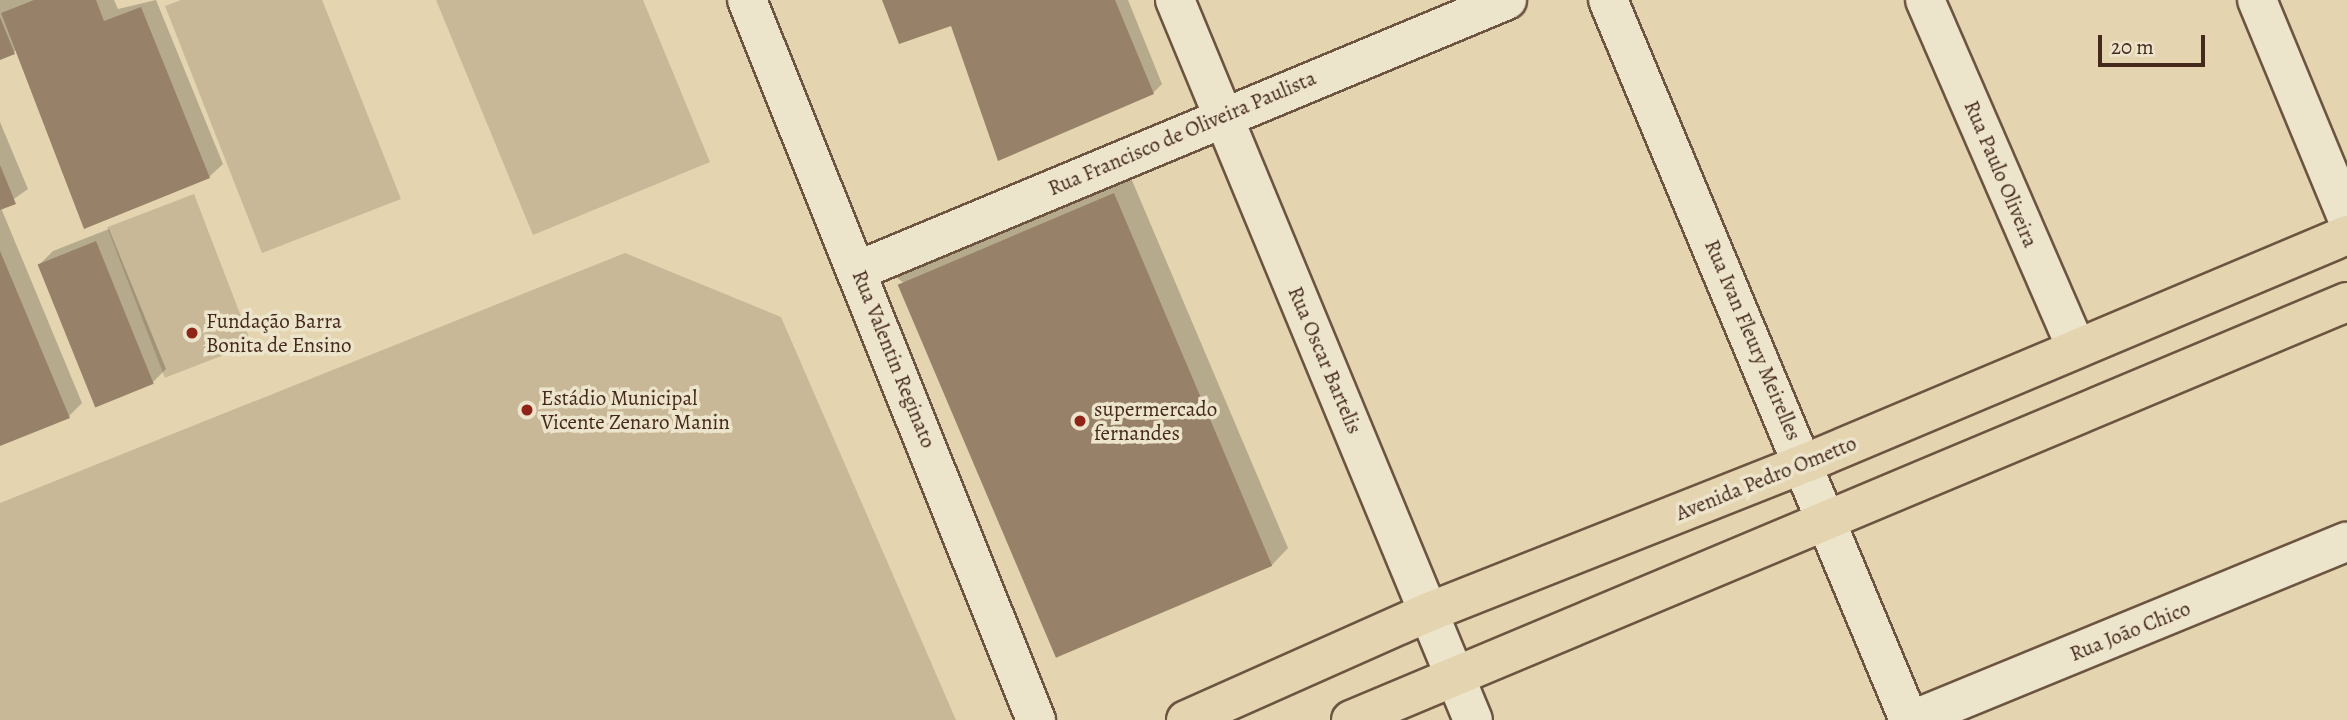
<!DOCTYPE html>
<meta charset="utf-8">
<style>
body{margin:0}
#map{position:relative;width:2347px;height:720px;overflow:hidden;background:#e4d5b0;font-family:Alegreya,serif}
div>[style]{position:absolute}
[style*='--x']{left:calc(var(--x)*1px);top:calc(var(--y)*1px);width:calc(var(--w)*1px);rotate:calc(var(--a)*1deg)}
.green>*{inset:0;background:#c9b897;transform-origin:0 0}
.shadow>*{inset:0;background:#0003}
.building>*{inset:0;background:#978269;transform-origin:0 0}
.roads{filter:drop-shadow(2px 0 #6c5441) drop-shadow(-2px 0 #6c5441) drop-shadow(0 2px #6c5441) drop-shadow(0 -2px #6c5441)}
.minor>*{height:38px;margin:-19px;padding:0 19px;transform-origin:19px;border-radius:19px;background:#ede4cc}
.major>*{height:38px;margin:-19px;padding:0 19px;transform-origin:19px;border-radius:19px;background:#e4d5b0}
.dots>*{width:19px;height:19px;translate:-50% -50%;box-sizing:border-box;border:4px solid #ede4cc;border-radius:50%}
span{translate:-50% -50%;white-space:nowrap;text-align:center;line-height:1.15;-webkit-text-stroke:7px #ede4cc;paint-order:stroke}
.street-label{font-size:21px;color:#44291c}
.poi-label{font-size:21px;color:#44291c}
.left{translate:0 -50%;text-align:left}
.scale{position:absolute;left:2098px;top:35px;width:107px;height:32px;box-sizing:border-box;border:4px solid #44291c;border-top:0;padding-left:9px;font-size:21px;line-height:24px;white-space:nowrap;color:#44291c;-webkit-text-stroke:5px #ede4cc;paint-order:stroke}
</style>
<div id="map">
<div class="green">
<i style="clip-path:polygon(181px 0,322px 0,401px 199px,262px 253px,165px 6px)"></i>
<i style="clip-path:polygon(436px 0,643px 0,710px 162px,533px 235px)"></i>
<i style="left:194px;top:194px;width:161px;height:93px;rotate:69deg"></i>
<i style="clip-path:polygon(625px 253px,781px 317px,956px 720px,0 720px,0 503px)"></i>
</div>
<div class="shadow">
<i style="clip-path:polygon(0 0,114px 0,118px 9px,156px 0,223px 164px,209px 177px,17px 50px,0 58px)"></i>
<i style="clip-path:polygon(884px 0,1128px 0,1162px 84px,1153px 93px)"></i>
<i style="clip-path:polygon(0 122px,28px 189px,1px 208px,82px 403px,69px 416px,0 444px)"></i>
<i style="clip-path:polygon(1131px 178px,1288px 548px,1272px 565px,896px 277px,912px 261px)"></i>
<i style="clip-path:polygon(109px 229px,166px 369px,153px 382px,39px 265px,53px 251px)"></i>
</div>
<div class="building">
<i style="clip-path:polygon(34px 0,96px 0,104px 21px,141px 7px,210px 178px,84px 229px,1px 13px)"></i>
<i style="clip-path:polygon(882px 0,1115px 0,1154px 94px,998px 161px,951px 26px,899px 44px)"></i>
<i style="clip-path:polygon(0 17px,15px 54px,0 60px)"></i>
<i style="clip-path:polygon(0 165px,16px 204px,0 210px)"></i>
<i style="left:1114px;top:193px;width:405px;height:235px;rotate:67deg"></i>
<i style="left:96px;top:241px;width:154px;height:63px;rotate:68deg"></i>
<i style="clip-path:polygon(0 251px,70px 418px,0 446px)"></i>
</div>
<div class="roads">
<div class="minor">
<i style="--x:747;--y:0;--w:776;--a:68.13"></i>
<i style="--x:1175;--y:0;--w:779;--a:67.52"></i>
<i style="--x:1608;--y:0;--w:780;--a:67.31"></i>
<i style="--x:1925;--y:0;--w:379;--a:66.5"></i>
<i style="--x:2257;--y:0;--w:235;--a:67.5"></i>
<i style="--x:859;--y:270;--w:702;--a:-22.62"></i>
<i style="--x:1912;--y:720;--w:470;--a:-22.3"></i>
</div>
<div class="major">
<i style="--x:1186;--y:720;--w:266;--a:-24"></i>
<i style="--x:1429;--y:612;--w:405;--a:-21.6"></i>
<i style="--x:1806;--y:463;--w:587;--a:-22.85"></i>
<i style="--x:1351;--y:720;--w:1080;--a:-22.77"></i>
</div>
</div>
<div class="dots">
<i style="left:192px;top:333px;background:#8f2418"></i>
<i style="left:527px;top:410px;background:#8f2418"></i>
<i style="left:1080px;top:421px;background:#8f2418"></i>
</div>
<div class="street-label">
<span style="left:1182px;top:133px;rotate:-23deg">Rua Francisco de Oliveira Paulista</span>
<span style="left:2001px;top:174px;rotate:67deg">Rua Paulo Oliveira</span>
<span style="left:1753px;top:340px;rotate:67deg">Rua Ivan Fleury Meirelles</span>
<span style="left:894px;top:359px;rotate:68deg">Rua Valentin Reginato</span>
<span style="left:1325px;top:360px;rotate:67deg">Rua Oscar Bartelis</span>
<span style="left:1766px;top:478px;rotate:-22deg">Avenida Pedro Ometto</span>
<span style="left:2130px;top:631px;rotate:-22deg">Rua João Chico</span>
</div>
<div class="poi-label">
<span class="left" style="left:206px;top:333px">Fundação Barra<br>Bonita de Ensino</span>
<span class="left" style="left:541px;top:410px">Estádio Municipal<br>Vicente Zenaro Manin</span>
<span class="left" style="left:1094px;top:421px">supermercado<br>fernandes</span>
</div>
<div class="scale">20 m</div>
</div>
